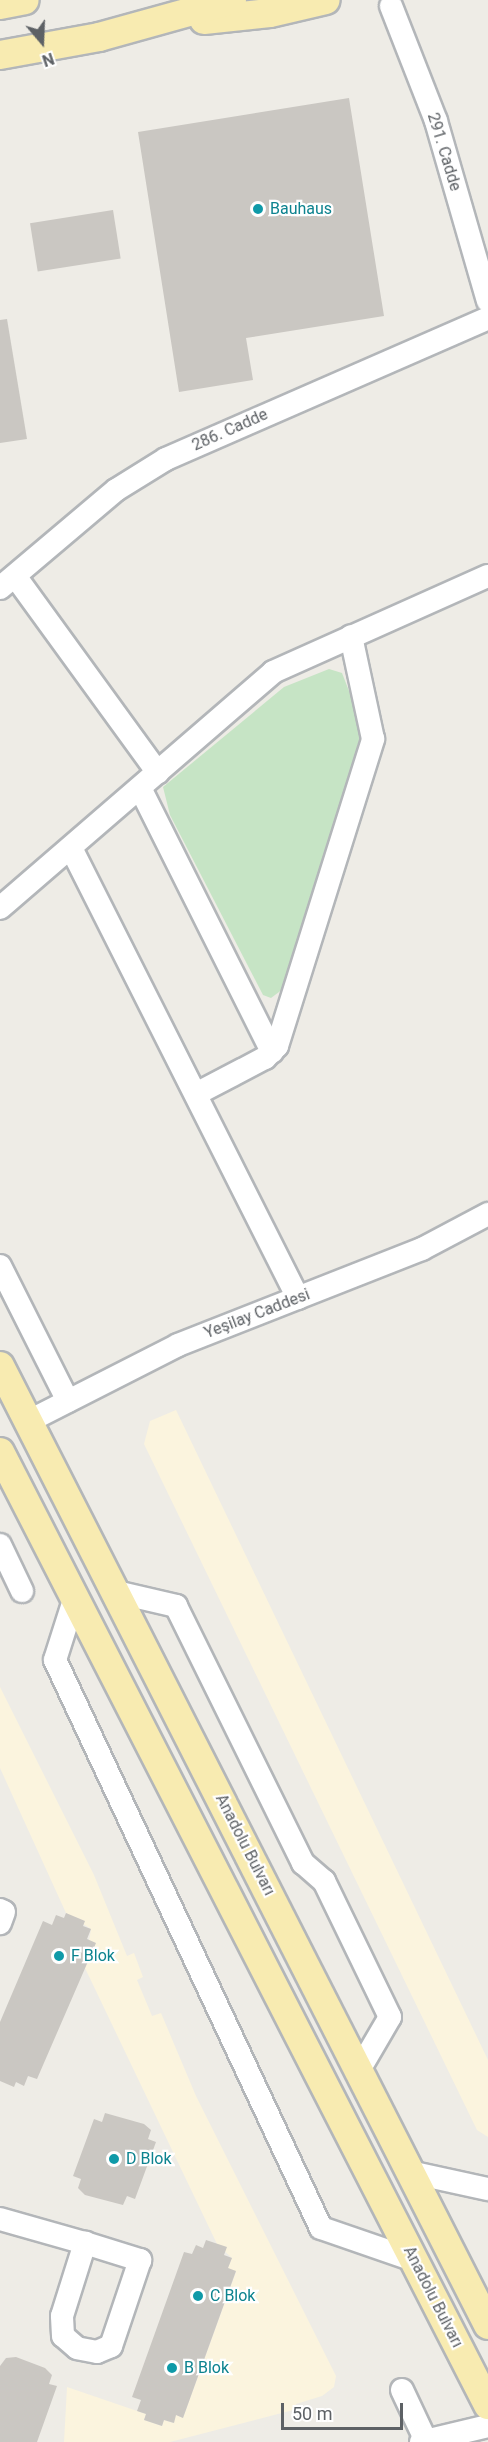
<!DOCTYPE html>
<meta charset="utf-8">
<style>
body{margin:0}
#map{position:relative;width:488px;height:2442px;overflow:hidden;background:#eeece6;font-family:Roboto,sans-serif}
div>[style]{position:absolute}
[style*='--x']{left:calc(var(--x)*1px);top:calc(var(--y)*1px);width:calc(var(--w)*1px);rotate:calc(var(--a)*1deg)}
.commercial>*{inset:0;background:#fbf4de}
.green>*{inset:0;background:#c6e4c5}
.building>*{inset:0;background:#cac7c2;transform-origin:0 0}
.roads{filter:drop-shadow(2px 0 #b3b6b9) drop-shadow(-2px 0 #b3b6b9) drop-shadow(0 2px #b3b6b9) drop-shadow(0 -2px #b3b6b9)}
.minor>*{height:22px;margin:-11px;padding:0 11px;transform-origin:11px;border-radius:11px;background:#fff}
.major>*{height:28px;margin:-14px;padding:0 14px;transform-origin:14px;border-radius:14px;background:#f8ebb1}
.dots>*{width:16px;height:16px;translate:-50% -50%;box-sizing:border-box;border:3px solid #fff;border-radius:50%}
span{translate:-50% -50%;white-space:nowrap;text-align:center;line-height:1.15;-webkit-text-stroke:4.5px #fff;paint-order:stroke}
.street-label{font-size:16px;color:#5d6165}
.culture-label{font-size:16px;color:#0d838f}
.left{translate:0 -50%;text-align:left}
.north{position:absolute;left:12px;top:12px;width:60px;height:60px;-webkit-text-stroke:4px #fff;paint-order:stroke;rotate:161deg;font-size:16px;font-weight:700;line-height:24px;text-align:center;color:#5d6165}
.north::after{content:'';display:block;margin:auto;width:21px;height:27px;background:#5d6165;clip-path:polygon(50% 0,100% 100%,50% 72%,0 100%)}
.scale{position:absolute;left:281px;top:2403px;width:122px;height:27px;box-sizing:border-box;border:3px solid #5d6165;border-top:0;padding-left:8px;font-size:18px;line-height:21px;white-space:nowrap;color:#5d6165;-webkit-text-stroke:4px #fff;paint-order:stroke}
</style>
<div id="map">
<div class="commercial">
<i style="clip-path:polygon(176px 1410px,488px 2060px,488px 2137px,477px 2130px,144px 1444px,150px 1421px)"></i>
<i style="clip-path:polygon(0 1687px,94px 1875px,127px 1956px,134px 1953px,143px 1977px,137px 1980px,152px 2016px,161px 2013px,196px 2096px,336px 2376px,334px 2387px,322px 2396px,296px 2404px,297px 2409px,170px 2442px,64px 2442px,67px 2387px,146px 2414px,144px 2420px,162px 2426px,164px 2420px,173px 2423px,176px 2415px,183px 2418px,236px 2272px,228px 2268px,232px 2258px,217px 2244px,85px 1968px,91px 1929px,66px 1913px,0 1768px)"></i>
</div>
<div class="green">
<i style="clip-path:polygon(329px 669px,342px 673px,363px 727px,287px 986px,271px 998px,263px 995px,170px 815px,163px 787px,284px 687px)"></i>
</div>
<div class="building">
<i style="clip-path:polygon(349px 98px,384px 316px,246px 338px,253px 380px,179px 392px,138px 132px)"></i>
<i style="left:113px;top:210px;width:49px;height:84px;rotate:81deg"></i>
<i style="clip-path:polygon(7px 319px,27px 439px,0 443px,0 320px)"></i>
<i style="clip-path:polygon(66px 1913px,85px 1921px,83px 1926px,91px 1929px,87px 1939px,96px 1943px,37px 2079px,28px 2076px,24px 2086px,16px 2082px,14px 2087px,0 2081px,0 2022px,43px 1921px,52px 1925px,56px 1915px,64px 1918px)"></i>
<i style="clip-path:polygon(105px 2113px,144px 2124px,151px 2130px,148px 2139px,156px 2142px,135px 2199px,127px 2196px,123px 2205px,85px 2195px,78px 2188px,81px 2179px,73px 2176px,94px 2119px,102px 2122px)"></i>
<i style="clip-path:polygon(206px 2240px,227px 2247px,224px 2255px,232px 2258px,228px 2268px,236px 2271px,183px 2418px,176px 2415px,174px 2423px,164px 2420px,162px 2426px,144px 2420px,146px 2414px,137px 2411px,141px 2400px,132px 2397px,184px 2252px,192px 2254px,196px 2245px,203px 2248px)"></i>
<i style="clip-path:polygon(16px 2357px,45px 2368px,52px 2375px,49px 2384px,57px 2386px,37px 2442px,0 2442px,0 2366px,6px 2358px)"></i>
</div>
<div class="roads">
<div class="minor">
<i style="--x:391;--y:6;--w:123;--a:68.6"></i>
<i style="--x:436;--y:121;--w:187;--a:73.9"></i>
<i style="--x:15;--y:576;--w:243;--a:54"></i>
<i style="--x:0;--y:588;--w:152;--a:-40.2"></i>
<i style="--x:116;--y:490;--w:59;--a:-31.8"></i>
<i style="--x:166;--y:459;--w:352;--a:-23.6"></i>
<i style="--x:140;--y:788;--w:295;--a:63.4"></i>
<i style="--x:71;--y:848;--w:504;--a:63.23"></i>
<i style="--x:0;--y:908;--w:361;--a:-40.8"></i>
<i style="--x:273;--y:672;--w:235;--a:-24.1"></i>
<i style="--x:196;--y:1094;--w:78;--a:-27.6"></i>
<i style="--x:265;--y:1058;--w:17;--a:-45"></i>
<i style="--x:277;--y:1046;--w:322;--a:-72.6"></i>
<i style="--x:373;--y:739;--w:105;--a:-102.1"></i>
<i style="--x:0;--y:1266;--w:151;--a:63.3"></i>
<i style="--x:29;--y:1421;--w:167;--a:-27"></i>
<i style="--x:178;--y:1345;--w:262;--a:-21.5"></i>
<i style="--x:422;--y:1249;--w:75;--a:-27.9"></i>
<i style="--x:0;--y:1545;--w:51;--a:64.4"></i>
<i style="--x:116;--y:1592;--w:62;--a:13.1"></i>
<i style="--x:176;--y:1606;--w:287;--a:63.7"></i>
<i style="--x:303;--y:1863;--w:28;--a:41"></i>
<i style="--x:324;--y:1881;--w:151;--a:64.1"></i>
<i style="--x:390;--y:2017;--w:61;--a:120.3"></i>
<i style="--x:75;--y:1597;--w:66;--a:107.6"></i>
<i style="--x:55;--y:1660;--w:627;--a:64.91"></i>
<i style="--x:321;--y:2228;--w:98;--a:19"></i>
<i style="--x:0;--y:1910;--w:4;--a:27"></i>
<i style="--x:4;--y:1912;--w:12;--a:110"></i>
<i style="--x:410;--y:2172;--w:80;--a:12.3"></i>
<i style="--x:0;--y:2219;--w:88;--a:15.8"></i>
<i style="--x:85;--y:2243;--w:58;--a:17.2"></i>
<i style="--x:140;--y:2260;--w:91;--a:108.6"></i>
<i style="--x:111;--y:2346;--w:15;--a:157"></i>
<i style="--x:97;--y:2352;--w:20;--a:-169"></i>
<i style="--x:77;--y:2348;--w:18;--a:-139"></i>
<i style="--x:63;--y:2336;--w:20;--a:-93"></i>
<i style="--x:62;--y:2316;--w:77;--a:-72.5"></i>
<i style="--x:402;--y:2390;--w:56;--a:64.8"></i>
<i style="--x:421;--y:2442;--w:69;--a:-13.4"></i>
</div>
<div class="major">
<i style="--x:0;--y:5;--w:25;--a:-11"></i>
<i style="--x:204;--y:20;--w:66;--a:-6.1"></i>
<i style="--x:270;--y:13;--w:57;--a:-13.1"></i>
<i style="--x:0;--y:55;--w:101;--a:-10.3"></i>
<i style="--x:99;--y:37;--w:138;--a:-15.5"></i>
<i style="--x:0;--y:1366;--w:1076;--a:63.03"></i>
<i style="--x:0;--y:1452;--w:1071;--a:62.88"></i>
</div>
</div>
<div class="dots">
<i style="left:258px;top:209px;background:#0f9aa8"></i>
<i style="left:59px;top:1956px;background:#0f9aa8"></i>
<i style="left:114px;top:2159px;background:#0f9aa8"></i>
<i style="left:198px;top:2296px;background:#0f9aa8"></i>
<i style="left:172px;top:2368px;background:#0f9aa8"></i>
</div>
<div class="street-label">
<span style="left:444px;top:152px;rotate:73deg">291. Cadde</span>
<span style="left:230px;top:430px;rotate:-24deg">286. Cadde</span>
<span style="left:257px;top:1314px;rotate:-21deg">Yeşilay Caddesi</span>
<span style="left:245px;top:1845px;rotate:63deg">Anadolu Bulvarı</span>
<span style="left:433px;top:2297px;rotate:63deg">Anadolu Bulvarı</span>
</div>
<div class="culture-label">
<span class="left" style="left:270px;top:209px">Bauhaus</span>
<span class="left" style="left:71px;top:1956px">F Blok</span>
<span class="left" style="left:126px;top:2159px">D Blok</span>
<span class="left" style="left:210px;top:2296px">C Blok</span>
<span class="left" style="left:184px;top:2368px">B Blok</span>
</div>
<div class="north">N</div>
<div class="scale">50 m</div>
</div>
